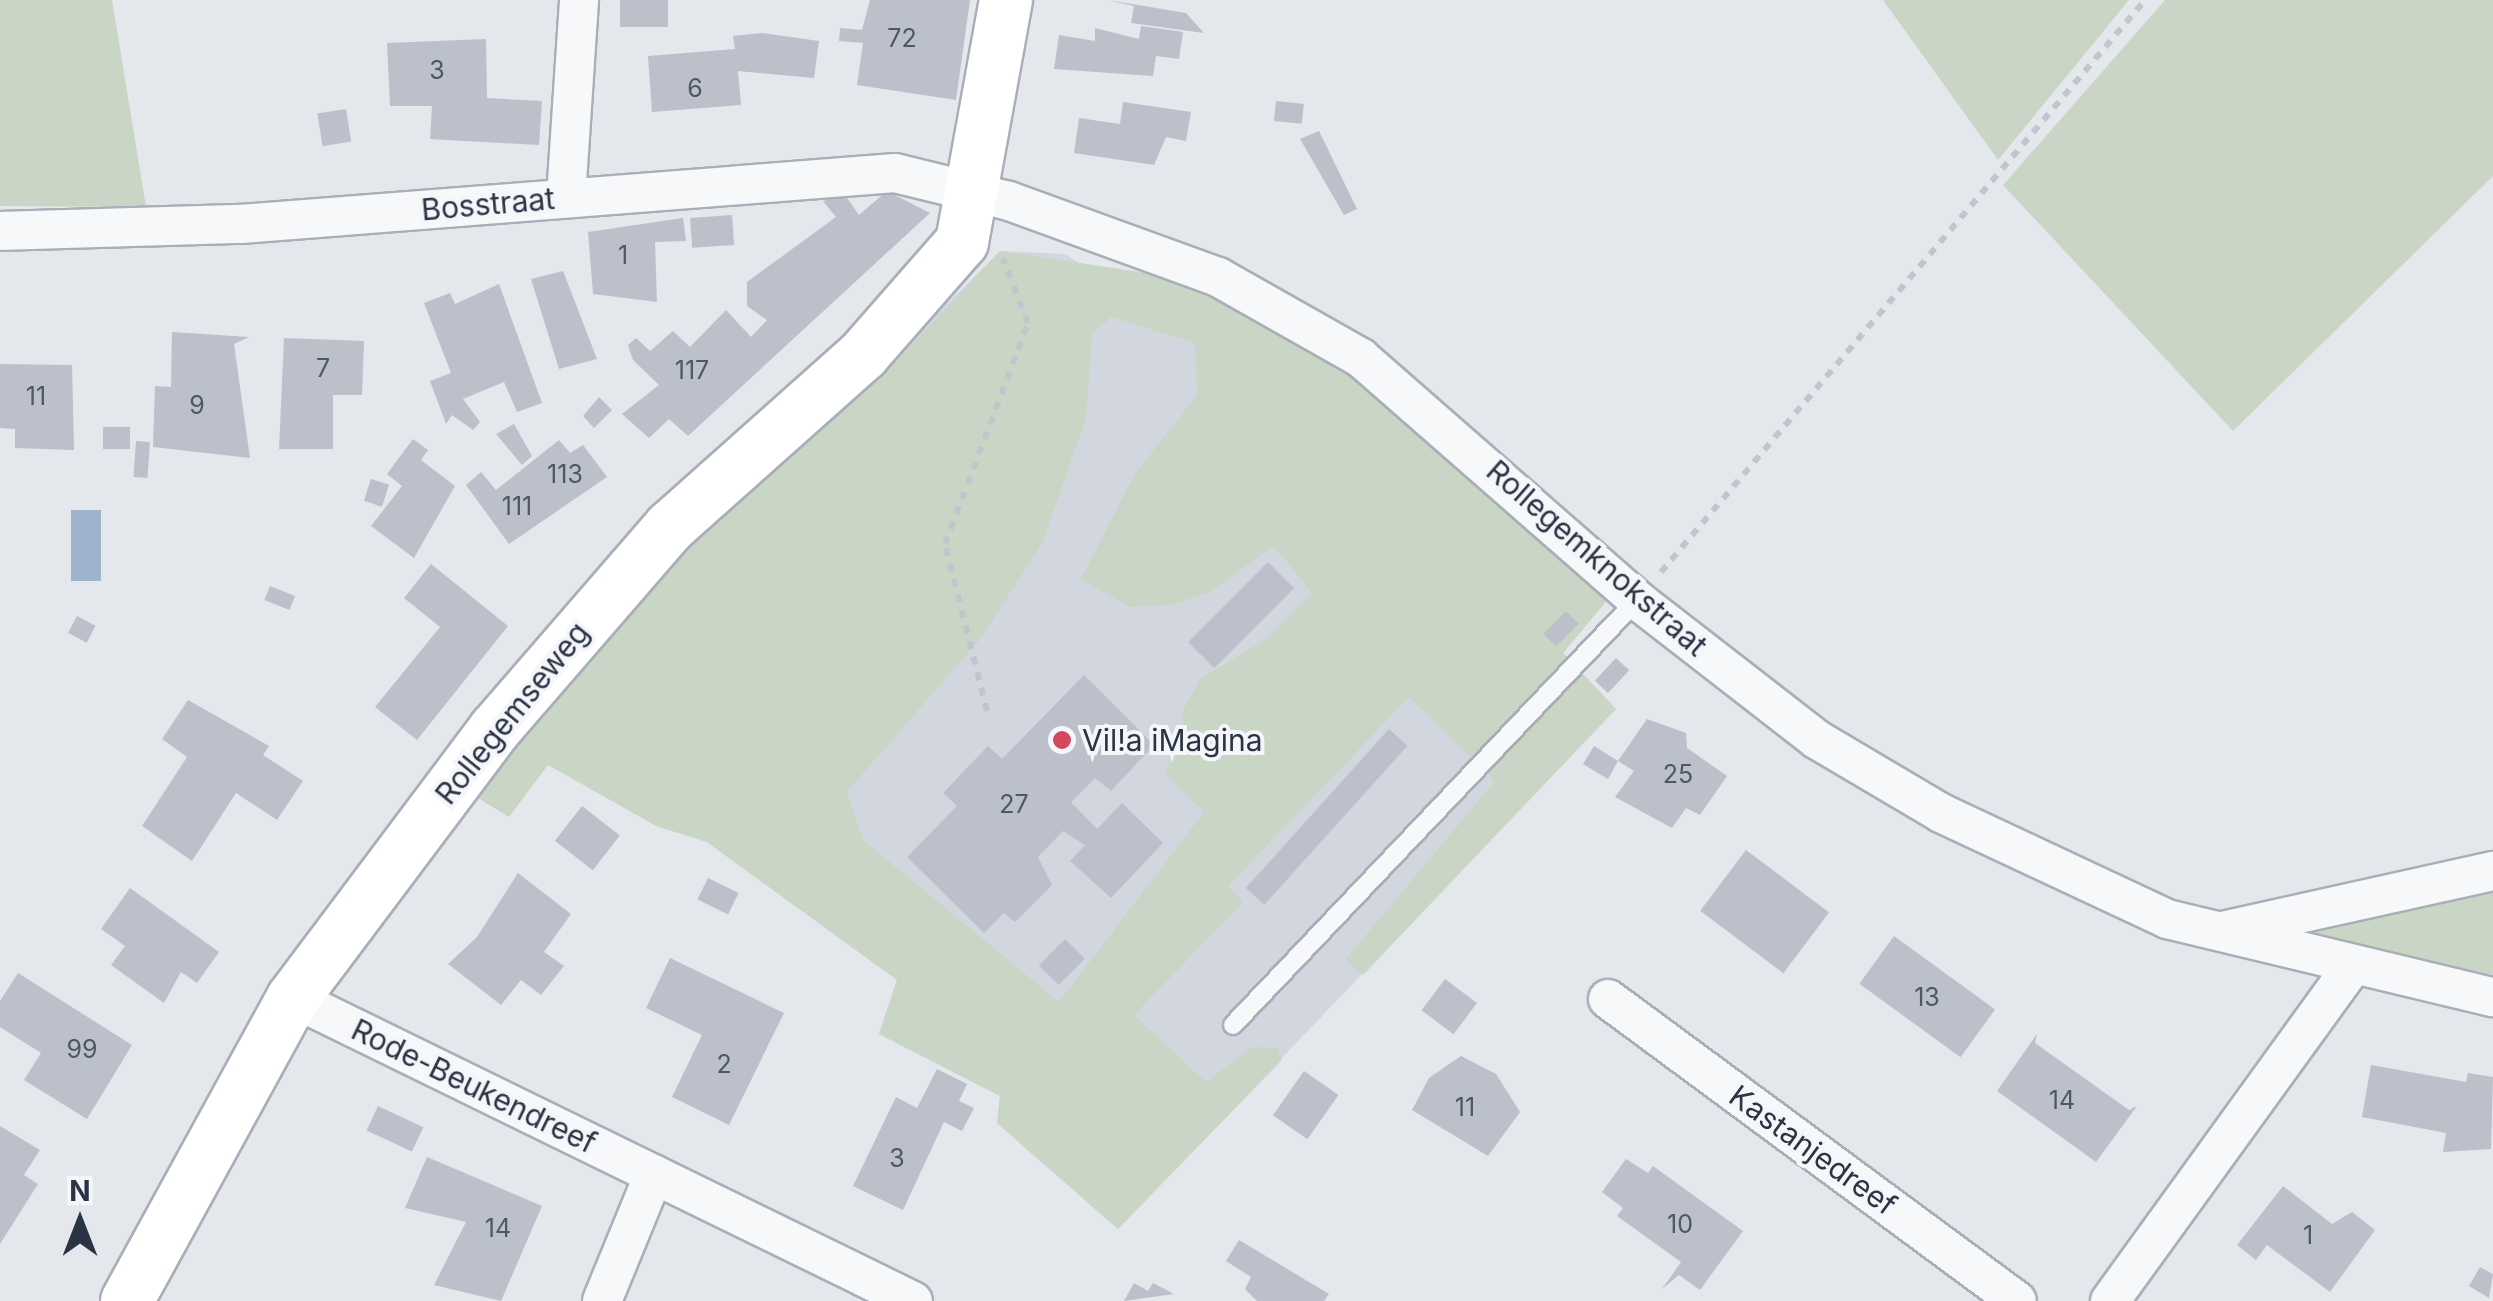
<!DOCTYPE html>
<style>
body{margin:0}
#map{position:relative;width:2493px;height:1301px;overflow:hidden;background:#e4e7ec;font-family:Inter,sans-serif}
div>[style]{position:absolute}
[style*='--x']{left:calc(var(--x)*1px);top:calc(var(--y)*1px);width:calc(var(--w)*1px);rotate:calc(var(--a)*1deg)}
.built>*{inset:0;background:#d2d6de}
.green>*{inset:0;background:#c9d6c5}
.water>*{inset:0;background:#9fb4cc;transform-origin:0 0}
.building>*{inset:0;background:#bbc0ca;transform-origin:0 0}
.path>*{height:6px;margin-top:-3px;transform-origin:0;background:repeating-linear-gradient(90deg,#c2c5cb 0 8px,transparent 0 16px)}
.roads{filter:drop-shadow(2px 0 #a9aeb7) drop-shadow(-2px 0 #a9aeb7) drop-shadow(0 2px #a9aeb7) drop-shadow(0 -2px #a9aeb7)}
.lane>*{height:18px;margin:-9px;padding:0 9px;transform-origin:9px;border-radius:9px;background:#f7f8fa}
.street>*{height:38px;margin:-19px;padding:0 19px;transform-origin:19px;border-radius:19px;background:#f7f8fa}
.secondary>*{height:52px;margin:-26px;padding:0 26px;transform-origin:26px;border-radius:26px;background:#fff}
.dots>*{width:28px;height:28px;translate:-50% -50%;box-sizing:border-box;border:5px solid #f4f6f9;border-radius:50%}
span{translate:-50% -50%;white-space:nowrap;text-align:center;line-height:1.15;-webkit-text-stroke:8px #f4f6f9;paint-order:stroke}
.number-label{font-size:25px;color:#4f5766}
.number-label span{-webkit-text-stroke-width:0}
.street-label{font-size:30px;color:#2b3445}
.poi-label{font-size:30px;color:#2b3445}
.left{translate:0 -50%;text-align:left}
.north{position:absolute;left:30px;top:1171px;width:100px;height:100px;-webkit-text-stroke:8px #f4f6f9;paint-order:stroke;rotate:0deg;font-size:28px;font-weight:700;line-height:40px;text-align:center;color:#2b3445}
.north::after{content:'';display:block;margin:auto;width:35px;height:45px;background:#2b3445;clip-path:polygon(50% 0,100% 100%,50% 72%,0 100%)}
</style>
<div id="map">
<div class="built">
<i style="clip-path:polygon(1000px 251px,1065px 254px,1609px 598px,1563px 653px,1616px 709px,1118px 1229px,997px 1123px,1000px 1096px,879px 1034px,897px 980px,707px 842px,656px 826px,856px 394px)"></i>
</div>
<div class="green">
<i style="clip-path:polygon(0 0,112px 0,146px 207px,0 206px)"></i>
<i style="clip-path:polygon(1883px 0,2129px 0,1998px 160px)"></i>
<i style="clip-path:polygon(2165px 0,2493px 0,2493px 176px,2233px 431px,2003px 185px)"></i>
<i style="clip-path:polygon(evenodd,1000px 251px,1206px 282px,1321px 342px,1609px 598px,1563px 653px,1616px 709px,1363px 975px,1345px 960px,1495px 781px,1409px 697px,1228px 886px,1243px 902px,1134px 1015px,1206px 1082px,1252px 1047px,1278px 1048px,1282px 1060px,1118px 1229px,997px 1123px,1000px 1096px,879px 1034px,897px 980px,707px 842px,656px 826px,548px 765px,509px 817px,473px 795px,526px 715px,739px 489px,903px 354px,1000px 251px,1111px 317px,1195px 343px,1197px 395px,1134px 475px,1081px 579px,1130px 607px,1171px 605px,1209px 592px,1274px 546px,1312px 593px,1265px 640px,1200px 679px,1182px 712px,1185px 740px,1165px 774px,1204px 812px,1059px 1002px,863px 840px,847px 792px,980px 639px,1042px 544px,1086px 418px,1092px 334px,1111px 317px)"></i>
<i style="clip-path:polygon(2493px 882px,2493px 975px,2301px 933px,2314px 916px)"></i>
</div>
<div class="water">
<i style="left:71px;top:510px;width:30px;height:71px"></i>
</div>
<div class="building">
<i style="left:620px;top:0;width:48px;height:27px"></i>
<i style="clip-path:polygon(870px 0,970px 0,956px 100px,857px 85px,863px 43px,839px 41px,840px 28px,862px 30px)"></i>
<i style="clip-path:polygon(1108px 0,1186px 13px,1204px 33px,1131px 23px,1134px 6px)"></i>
<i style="clip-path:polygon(1141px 26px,1183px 32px,1179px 59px,1156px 56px,1153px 76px,1054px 69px,1059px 35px,1095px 41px,1095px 28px,1139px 39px)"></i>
<i style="clip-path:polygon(762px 33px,819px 41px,814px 78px,738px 71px,741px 105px,652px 112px,648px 56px,735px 49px,733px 36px)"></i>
<i style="clip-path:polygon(486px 39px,487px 98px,542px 101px,539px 145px,430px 139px,432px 106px,390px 106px,387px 43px)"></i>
<i style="left:1276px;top:101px;width:28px;height:20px;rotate:6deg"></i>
<i style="clip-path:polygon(1123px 102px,1191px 112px,1186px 141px,1166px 137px,1154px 165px,1074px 153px,1079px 118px,1120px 124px)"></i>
<i style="left:346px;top:109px;width:33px;height:29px;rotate:81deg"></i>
<i style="clip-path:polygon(1319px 131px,1357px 209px,1344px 215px,1300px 139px)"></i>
<i style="clip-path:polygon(887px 191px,930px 213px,688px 436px,669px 419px,649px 438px,622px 414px,659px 385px,633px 360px,628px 345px,636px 338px,650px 351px,673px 331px,690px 347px,726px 310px,751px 337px,767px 320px,747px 306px,747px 282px,836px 217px,823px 201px,845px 195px,859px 215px)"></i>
<i style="left:732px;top:215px;width:30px;height:42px;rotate:86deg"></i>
<i style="clip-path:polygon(683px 218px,686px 241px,655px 242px,657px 302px,593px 294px,588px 232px)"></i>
<i style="clip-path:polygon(563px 271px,597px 359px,559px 369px,531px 279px)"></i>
<i style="clip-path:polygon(499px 284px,542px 403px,517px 412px,504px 382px,463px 399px,480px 422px,473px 430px,452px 415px,446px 424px,430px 381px,451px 373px,424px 303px,450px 293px,455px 304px)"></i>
<i style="clip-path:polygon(172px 332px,249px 337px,234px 344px,250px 458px,153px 447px,155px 386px,171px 387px)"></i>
<i style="clip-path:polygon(284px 338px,364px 341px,362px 395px,333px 395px,333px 449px,279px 449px)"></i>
<i style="clip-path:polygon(0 364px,72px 365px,74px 450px,15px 448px,15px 429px,0 428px)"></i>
<i style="clip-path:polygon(599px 397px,612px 410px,594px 428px,583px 416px)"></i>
<i style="clip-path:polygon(514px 424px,532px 456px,522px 465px,496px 434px)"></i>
<i style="left:103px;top:427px;width:27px;height:22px"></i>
<i style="clip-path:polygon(413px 439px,428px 450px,421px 460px,455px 486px,414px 558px,371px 526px,402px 486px,387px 474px)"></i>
<i style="clip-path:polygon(559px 440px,570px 453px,583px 445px,607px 477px,509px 544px,466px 485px,481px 472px,496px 490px)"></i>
<i style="left:136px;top:441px;width:14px;height:36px;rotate:4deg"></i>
<i style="left:371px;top:479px;width:19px;height:23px;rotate:18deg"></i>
<i style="left:1268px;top:562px;width:37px;height:113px;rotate:45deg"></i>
<i style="clip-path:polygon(431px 564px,508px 626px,417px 740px,375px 707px,440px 627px,404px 598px)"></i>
<i style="left:270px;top:586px;width:27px;height:15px;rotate:22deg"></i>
<i style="left:1566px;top:611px;width:18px;height:32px;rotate:45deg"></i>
<i style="left:77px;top:616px;width:21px;height:19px;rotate:28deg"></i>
<i style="left:1616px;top:658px;width:18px;height:31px;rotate:43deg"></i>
<i style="clip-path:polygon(1084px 675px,1154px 745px,1111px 791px,1095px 778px,1071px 802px,1097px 829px,1122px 803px,1163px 843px,1111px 898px,1070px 861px,1085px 845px,1063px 831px,1038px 857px,1052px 885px,1015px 922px,1004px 913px,984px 933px,907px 857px,957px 806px,943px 793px,988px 746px,1002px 759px)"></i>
<i style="clip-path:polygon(188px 700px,269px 746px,263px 755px,303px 781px,277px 820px,236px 793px,192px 861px,142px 826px,187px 757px,162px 739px)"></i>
<i style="clip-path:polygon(1647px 719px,1686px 733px,1687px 748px,1727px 776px,1700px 815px,1686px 808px,1672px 828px,1615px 797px,1634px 771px,1618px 761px,1608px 779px,1583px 764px,1594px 746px,1618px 761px)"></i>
<i style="left:1389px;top:729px;width:25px;height:214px;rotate:42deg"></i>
<i style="left:582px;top:806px;width:48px;height:44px;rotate:38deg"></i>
<i style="left:1746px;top:850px;width:104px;height:76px;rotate:37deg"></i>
<i style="clip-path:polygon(518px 873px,571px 914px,544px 952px,564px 966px,541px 995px,521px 980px,501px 1005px,448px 964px,477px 937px)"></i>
<i style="left:708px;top:878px;width:34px;height:24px;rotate:26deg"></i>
<i style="clip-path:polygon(130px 888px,219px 952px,197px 983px,181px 972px,164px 1003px,111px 965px,125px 946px,101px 929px)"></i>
<i style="left:1894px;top:936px;width:125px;height:59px;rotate:36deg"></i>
<i style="left:1065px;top:939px;width:28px;height:37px;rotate:45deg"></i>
<i style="clip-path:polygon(670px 958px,784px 1013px,729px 1125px,672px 1097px,702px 1035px,646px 1008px)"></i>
<i style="clip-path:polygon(18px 973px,132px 1045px,87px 1119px,24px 1080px,41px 1053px,0 1027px,0 1001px)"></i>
<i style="left:1445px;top:979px;width:40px;height:39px;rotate:37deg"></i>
<i style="clip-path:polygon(2037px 1034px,2035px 1043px,2129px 1110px,2137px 1106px,2096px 1162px,1997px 1091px)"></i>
<i style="clip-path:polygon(1461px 1056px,1496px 1074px,1520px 1112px,1488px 1156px,1412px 1110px,1429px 1078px)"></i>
<i style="clip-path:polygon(2371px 1065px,2466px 1082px,2468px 1073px,2493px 1077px,2491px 1149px,2443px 1152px,2446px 1133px,2362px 1117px)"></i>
<i style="clip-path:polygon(937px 1069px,967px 1084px,959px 1101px,974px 1108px,962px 1131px,944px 1122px,903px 1210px,853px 1186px,896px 1097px,917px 1108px)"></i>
<i style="left:1304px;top:1071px;width:42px;height:54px;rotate:35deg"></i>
<i style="left:378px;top:1106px;width:50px;height:27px;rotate:25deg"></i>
<i style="clip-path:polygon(0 1126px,40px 1150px,24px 1175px,38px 1184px,0 1244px)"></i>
<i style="clip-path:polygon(427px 1157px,542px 1206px,501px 1301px,434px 1285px,466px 1222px,405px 1208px)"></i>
<i style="clip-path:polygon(1626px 1159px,1648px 1173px,1653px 1166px,1743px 1231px,1700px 1290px,1679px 1275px,1662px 1289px,1681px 1262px,1617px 1216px,1623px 1208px,1602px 1192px)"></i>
<i style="clip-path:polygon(2283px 1186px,2332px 1224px,2352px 1212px,2375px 1230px,2330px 1292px,2267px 1245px,2256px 1260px,2237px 1245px)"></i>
<i style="clip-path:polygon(1239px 1240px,1329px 1294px,1324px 1301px,1257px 1301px,1245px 1289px,1251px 1277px,1226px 1261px)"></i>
<i style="clip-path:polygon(2480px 1267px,2493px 1274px,2489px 1298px,2469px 1286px)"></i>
<i style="clip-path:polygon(1134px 1283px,1148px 1291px,1153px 1283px,1174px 1294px,1124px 1301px)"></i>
</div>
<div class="path">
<i style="--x:1661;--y:572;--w:749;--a:-49.76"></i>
<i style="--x:987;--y:711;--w:172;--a:-104.1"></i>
<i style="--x:945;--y:544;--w:236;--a:-69.4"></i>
<i style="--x:1028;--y:323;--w:69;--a:-111.3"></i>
</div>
<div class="roads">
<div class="lane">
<i style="--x:1233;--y:1025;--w:586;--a:-46.45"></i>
</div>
<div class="street">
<i style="--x:566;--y:197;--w:197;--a:-86.2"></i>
<i style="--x:0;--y:231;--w:241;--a:-1.7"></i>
<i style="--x:241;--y:224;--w:656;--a:-4.46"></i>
<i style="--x:895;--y:173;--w:117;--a:13.8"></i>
<i style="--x:1009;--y:201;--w:222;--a:20"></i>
<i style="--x:1218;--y:277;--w:164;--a:29.5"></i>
<i style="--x:1361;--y:358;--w:367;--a:41.2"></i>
<i style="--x:1637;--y:600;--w:227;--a:37.8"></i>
<i style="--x:1816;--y:739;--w:145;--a:30.6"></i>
<i style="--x:1941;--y:813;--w:250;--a:25.1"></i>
<i style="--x:2167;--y:919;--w:335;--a:13.5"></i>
<i style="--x:2222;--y:931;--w:278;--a:-12.5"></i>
<i style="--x:293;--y:998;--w:690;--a:26.05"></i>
<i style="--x:1608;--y:999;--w:508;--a:36.44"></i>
<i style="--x:602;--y:1301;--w:137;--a:-67.7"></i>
<i style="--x:2110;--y:1301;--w:415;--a:-54.1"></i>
</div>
<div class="secondary">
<i style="--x:127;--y:1301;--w:345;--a:-61.3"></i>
<i style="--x:293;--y:998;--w:336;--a:-53.1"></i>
<i style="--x:495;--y:729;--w:267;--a:-49.1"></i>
<i style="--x:670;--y:527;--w:259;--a:-41.7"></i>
<i style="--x:863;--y:355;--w:150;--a:-48.8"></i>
<i style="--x:962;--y:242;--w:246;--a:-79.7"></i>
</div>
</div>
<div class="dots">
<i style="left:1062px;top:740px;background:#d1495b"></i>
</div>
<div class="number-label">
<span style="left:902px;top:38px">72</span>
<span style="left:437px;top:70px">3</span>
<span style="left:695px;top:88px">6</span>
<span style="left:623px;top:255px">1</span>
<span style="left:323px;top:368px">7</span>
<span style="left:692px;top:370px">117</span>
<span style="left:36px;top:396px">11</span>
<span style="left:197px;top:405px">9</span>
<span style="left:565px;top:474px">113</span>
<span style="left:517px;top:506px">111</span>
<span style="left:1678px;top:774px">25</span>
<span style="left:1014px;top:804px">27</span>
<span style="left:1927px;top:997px">13</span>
<span style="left:82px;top:1049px">99</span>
<span style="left:724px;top:1064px">2</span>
<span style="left:2062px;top:1100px">14</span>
<span style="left:1465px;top:1107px">11</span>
<span style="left:897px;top:1158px">3</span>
<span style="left:1680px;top:1224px">10</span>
<span style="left:498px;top:1228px">14</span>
<span style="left:2308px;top:1235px">1</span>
</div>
<div class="street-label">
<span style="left:488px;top:204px;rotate:-5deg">Bosstraat</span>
<span style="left:1597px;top:558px;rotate:41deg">Rollegemknokstraat</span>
<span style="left:512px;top:713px;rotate:-51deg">Rollegemseweg</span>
<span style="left:474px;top:1086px;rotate:26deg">Rode-Beukendreef</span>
<span style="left:1813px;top:1150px;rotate:36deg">Kastanjedreef</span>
</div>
<div class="poi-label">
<span class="left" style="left:1082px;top:740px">Vil!a iMagina</span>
</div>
<div class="north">N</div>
</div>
